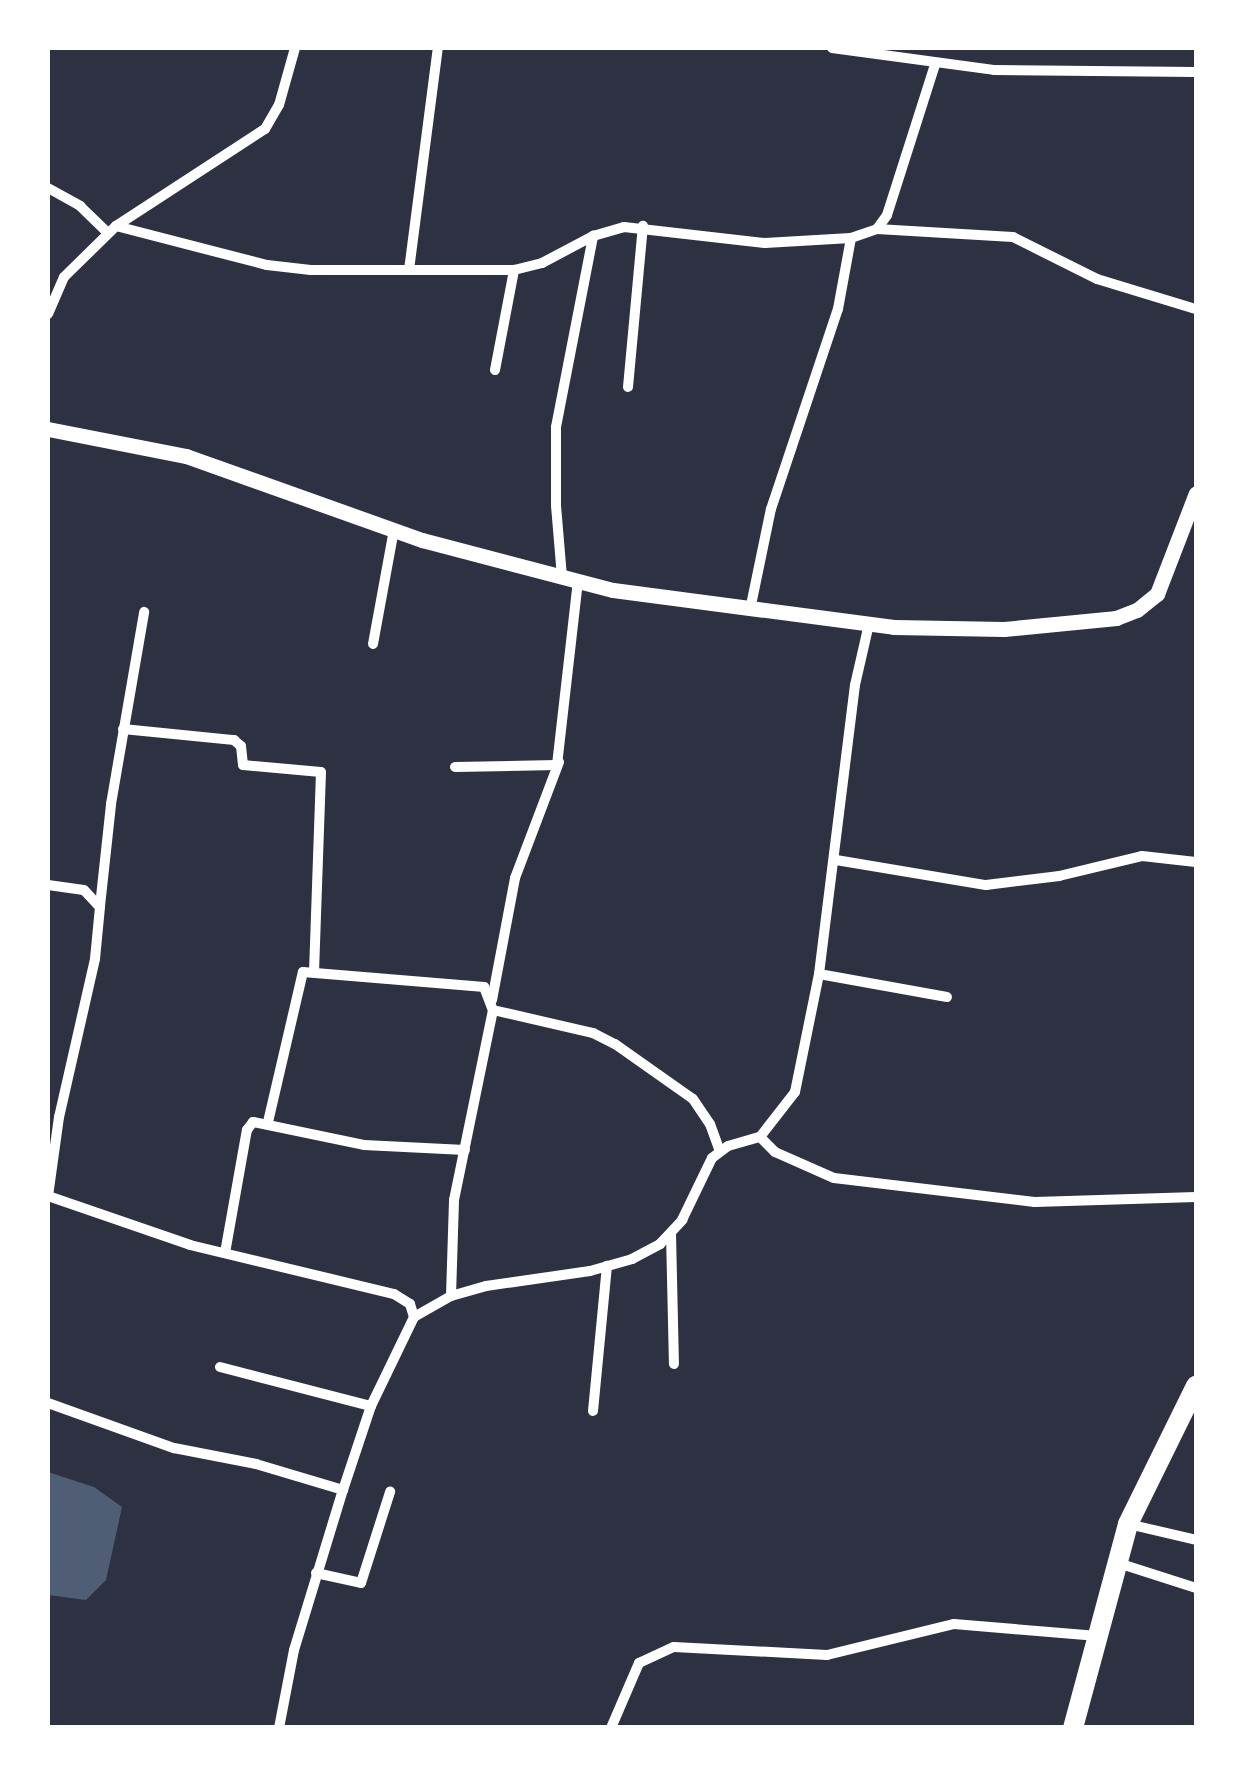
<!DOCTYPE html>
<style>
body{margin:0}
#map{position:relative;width:1244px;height:1775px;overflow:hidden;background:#2d3142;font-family:Helvetica,sans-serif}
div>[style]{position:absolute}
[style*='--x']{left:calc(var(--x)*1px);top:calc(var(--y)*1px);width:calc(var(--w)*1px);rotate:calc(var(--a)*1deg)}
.water>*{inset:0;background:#4f5d75}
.minor>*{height:10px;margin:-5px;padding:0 5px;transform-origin:5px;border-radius:5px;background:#fff}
.tertiary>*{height:15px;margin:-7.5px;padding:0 7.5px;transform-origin:7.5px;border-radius:7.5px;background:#fff}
.primary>*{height:20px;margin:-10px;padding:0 10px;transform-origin:10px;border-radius:10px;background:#fff}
span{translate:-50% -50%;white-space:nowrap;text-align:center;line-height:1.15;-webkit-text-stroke:9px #fff;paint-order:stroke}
.frame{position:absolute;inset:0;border:50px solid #fff;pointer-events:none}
</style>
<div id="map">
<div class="water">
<i style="clip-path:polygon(48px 1472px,94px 1487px,122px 1507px,106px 1580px,86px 1600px,48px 1595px)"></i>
</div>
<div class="minor">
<i style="--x:832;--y:48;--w:163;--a:7.7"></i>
<i style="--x:994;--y:70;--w:202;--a:0.6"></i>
<i style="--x:48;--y:188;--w:37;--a:29"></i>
<i style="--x:80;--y:206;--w:39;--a:44"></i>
<i style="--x:116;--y:226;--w:156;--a:14.5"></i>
<i style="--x:267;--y:265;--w:44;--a:6.5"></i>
<i style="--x:311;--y:270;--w:203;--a:0"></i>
<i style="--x:514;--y:270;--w:29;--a:-14"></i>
<i style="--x:542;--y:263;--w:58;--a:-27.9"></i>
<i style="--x:593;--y:236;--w:32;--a:-16"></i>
<i style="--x:624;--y:227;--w:142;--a:6.5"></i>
<i style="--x:765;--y:243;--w:86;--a:-3.3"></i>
<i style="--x:851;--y:238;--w:28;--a:-19"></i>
<i style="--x:877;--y:229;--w:17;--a:-54"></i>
<i style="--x:887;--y:215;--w:157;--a:-72.3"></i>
<i style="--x:877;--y:229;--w:136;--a:3.4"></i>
<i style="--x:1013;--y:237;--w:94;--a:26.6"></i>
<i style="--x:1097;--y:279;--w:103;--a:16.9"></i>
<i style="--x:409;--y:270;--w:224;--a:-82.6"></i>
<i style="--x:48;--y:314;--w:40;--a:-66.6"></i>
<i style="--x:64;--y:277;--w:73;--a:-44.4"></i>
<i style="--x:116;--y:226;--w:178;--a:-33.1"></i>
<i style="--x:265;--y:129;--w:28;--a:-60"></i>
<i style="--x:279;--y:105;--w:59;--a:-74.3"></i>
<i style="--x:495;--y:370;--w:102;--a:-79.2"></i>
<i style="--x:628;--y:387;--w:162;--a:-84.7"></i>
<i style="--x:562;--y:577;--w:72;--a:-94.8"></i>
<i style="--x:556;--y:505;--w:78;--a:-90"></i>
<i style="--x:556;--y:427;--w:195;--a:-79"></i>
<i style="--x:750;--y:610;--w:103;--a:-78.3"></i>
<i style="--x:771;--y:509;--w:211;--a:-71.5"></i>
<i style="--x:838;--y:309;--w:72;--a:-79.6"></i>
<i style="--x:373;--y:644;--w:116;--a:-79.6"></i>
<i style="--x:123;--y:729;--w:112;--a:5.7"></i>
<i style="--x:234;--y:740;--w:9;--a:41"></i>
<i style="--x:241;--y:746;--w:19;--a:84"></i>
<i style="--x:243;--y:765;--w:78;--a:5.1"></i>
<i style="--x:321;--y:772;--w:199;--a:92"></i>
<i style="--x:455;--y:767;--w:102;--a:-1.1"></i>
<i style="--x:557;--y:765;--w:185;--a:-83.5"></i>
<i style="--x:836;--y:860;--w:152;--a:9.5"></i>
<i style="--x:986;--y:885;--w:74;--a:-7"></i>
<i style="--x:1059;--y:876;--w:85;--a:-13.5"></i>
<i style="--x:1142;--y:856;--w:54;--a:6.3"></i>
<i style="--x:48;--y:885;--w:36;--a:8"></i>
<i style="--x:84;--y:890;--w:23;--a:47"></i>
<i style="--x:100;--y:907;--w:52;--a:95.5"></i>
<i style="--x:95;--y:959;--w:162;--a:102.8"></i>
<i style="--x:59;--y:1117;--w:80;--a:97.9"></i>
<i style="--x:100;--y:906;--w:103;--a:-83.8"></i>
<i style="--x:111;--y:804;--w:195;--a:-80.2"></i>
<i style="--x:819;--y:974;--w:130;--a:10.2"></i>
<i style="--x:492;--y:1000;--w:124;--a:-79.3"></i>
<i style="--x:515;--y:878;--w:124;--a:-69.2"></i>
<i style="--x:268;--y:1122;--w:154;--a:-76.9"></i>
<i style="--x:303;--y:972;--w:182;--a:4.7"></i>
<i style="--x:484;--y:987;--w:25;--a:69"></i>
<i style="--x:760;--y:1137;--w:21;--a:45"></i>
<i style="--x:775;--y:1152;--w:64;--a:23.8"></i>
<i style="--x:834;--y:1178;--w:202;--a:6.8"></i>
<i style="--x:1035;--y:1202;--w:161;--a:-1.8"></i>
<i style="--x:48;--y:1196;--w:150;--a:19"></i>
<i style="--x:190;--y:1245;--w:210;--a:13.5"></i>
<i style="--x:394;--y:1294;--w:19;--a:32"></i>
<i style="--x:410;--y:1304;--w:14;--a:73"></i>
<i style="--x:671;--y:1234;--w:130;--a:88.7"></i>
<i style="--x:225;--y:1253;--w:125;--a:-79.9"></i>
<i style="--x:247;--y:1130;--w:10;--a:-53"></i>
<i style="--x:253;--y:1122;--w:113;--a:11.7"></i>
<i style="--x:364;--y:1145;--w:101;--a:2.8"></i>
<i style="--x:451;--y:1296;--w:96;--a:-88.2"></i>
<i style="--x:454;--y:1200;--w:194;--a:-78.4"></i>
<i style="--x:493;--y:1010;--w:103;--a:13"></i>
<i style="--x:593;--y:1033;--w:25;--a:27"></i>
<i style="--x:615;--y:1044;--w:95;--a:35.2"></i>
<i style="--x:693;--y:1099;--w:30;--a:56"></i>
<i style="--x:710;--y:1124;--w:29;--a:70"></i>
<i style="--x:220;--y:1367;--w:156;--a:14.5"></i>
<i style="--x:48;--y:1403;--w:134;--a:19.7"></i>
<i style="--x:174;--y:1448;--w:84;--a:11"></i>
<i style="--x:256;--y:1464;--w:91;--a:16.6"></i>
<i style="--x:593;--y:1411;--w:146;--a:-84.5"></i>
<i style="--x:1128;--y:1524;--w:70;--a:13.2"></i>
<i style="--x:1118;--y:1563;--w:82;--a:17.8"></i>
<i style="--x:316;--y:1573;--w:46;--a:12.5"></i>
<i style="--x:361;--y:1583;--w:96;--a:-72.3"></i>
<i style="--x:279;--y:1728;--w:79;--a:-79.1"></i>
<i style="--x:294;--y:1650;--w:167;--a:-73"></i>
<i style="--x:343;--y:1490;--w:89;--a:-71.6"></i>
<i style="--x:371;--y:1406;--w:99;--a:-64.2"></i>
<i style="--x:414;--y:1317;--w:43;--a:-29.6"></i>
<i style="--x:451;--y:1296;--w:36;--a:-16"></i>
<i style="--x:486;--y:1286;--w:105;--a:-8.2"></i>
<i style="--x:590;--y:1271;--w:44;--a:-15.9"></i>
<i style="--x:632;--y:1259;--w:32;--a:-28"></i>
<i style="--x:660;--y:1244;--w:33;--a:-47"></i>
<i style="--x:682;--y:1220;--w:69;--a:-64.2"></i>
<i style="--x:712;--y:1158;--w:20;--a:-37"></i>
<i style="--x:728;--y:1146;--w:33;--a:-16"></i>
<i style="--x:760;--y:1137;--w:57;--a:-52.1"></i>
<i style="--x:795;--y:1092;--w:120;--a:-78.5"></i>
<i style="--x:819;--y:974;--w:291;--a:-82.9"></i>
<i style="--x:855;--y:685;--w:63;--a:-77.1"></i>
<i style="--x:611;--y:1728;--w:71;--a:-66.7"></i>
<i style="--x:639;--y:1663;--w:38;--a:-25"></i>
<i style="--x:674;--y:1647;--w:153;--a:3"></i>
<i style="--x:827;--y:1655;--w:131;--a:-13.7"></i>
<i style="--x:954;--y:1624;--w:144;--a:4.8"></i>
</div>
<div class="tertiary">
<i style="--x:48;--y:429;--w:141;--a:11.1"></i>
<i style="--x:186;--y:456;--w:251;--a:19.6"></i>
<i style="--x:422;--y:540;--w:197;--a:14.7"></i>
<i style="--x:613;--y:590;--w:283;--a:7.5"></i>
<i style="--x:894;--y:627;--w:110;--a:1"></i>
<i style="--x:1004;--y:629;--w:113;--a:-5.6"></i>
<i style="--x:1116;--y:618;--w:22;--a:-21"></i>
<i style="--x:1137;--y:610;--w:26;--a:-39"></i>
<i style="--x:1157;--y:594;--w:108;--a:-68.9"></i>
</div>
<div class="primary">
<i style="--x:1073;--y:1728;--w:211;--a:-74.9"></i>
<i style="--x:1128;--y:1524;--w:154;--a:-63.8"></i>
</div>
<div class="frame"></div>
</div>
